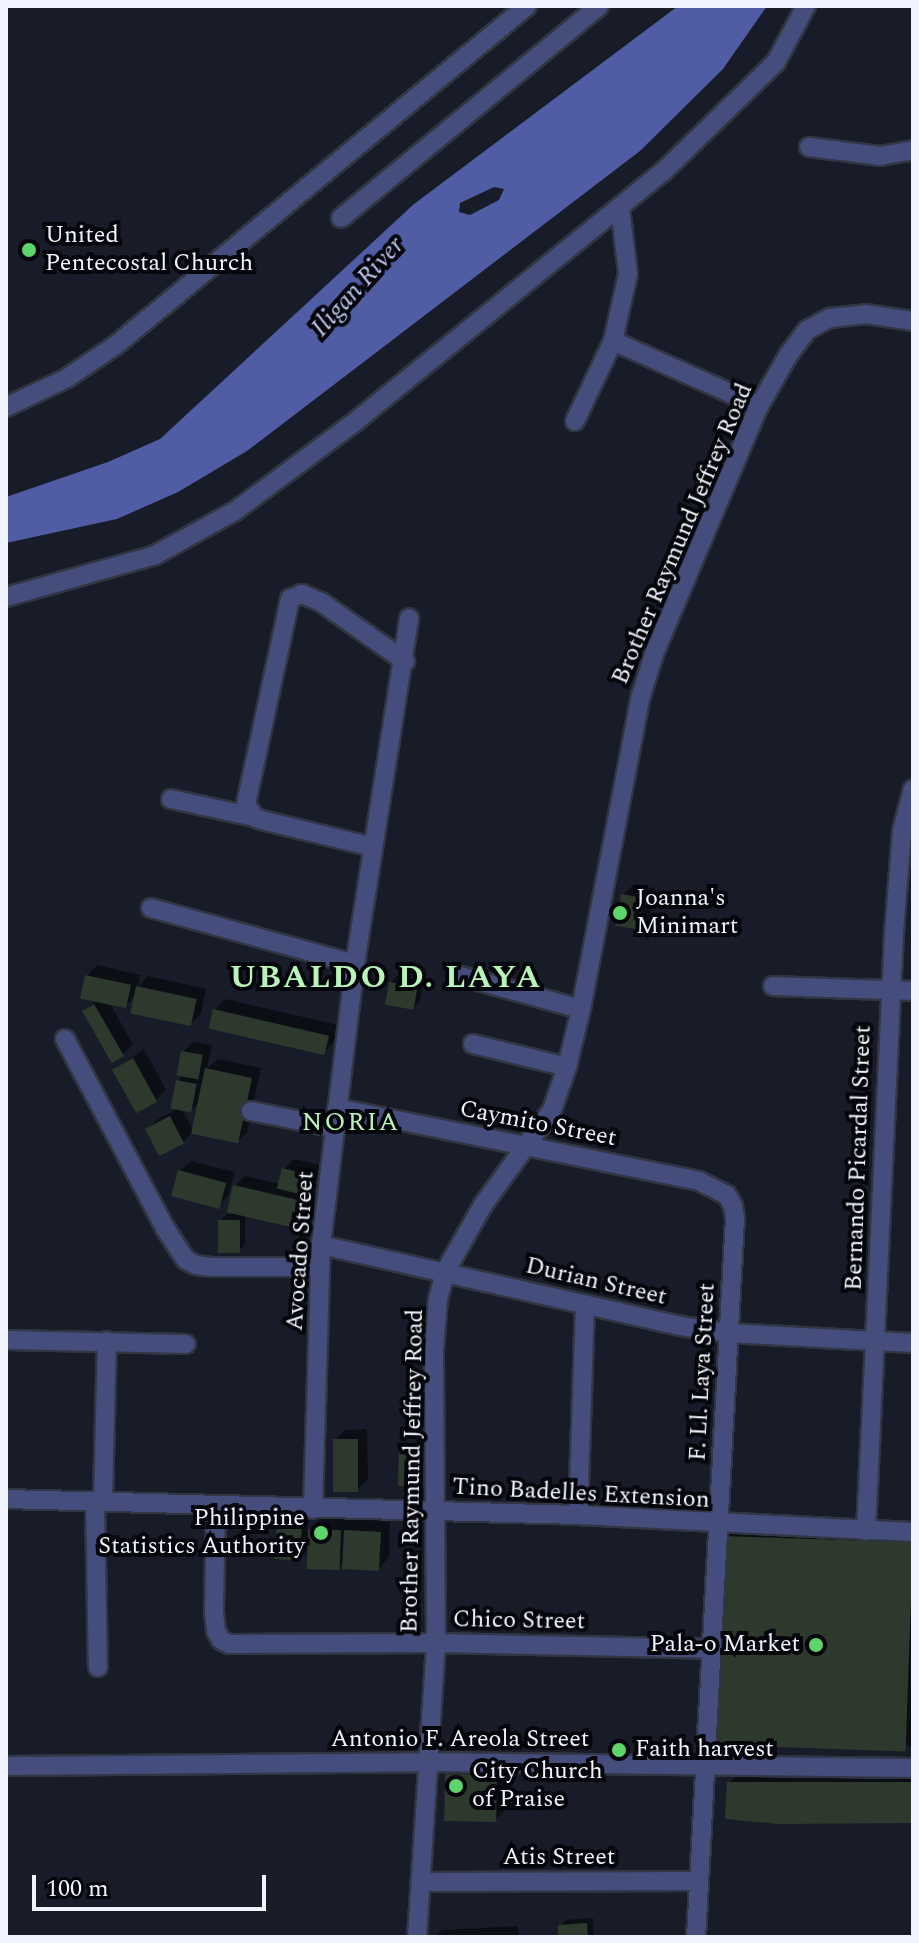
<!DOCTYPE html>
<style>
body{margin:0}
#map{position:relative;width:919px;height:1943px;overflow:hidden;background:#181b28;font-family:Spectral,serif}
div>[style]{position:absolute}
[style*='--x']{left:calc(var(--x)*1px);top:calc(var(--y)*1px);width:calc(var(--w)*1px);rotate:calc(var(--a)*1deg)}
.water>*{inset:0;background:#505ca3}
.shadow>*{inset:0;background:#0007}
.building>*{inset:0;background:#2d392d;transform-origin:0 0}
.roads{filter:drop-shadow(2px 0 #323542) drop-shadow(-2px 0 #323542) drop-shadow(0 2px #323542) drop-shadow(0 -2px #323542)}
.minor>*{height:18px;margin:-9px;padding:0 9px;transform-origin:9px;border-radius:9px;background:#444d7c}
.dots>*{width:22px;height:22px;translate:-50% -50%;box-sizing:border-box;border:4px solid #05060b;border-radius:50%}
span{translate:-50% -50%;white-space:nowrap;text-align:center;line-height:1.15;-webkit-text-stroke:8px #05060b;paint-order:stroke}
.poi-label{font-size:24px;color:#f1f4fe}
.left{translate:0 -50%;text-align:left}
.right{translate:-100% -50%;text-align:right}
.street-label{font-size:24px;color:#f1f4fe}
.water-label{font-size:26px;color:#bbc5ee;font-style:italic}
.neighbourhood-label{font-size:26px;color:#b8f4ba;letter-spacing:2px}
.district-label{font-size:32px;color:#b8f4ba;font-weight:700;letter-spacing:2px}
.frame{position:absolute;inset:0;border:8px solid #f1f4fe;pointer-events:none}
.scale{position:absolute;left:32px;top:1875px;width:234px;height:36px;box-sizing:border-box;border:4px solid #f1f4fe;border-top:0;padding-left:10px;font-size:24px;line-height:28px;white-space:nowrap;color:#f1f4fe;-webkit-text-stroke:6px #05060b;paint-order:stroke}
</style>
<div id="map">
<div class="water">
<i style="clip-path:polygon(evenodd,678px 6px,767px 6px,723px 69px,640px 151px,247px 451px,178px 492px,117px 519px,6px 543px,6px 497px,108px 462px,160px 439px,414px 204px,678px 6px,494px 187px,504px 189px,499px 200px,470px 215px,459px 212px,460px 203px,494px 187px)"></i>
</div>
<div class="shadow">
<i style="clip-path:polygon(633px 885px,654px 888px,649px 917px,639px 928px,623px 895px)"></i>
<i style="clip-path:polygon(97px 965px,140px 975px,138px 987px,148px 976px,206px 989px,201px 1014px,191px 1024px,136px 995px,125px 1006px,109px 1002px,133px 1044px,123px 1054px,84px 1012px,97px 999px,87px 976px)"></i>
<i style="clip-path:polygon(397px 976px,423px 981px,420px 1001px,413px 1008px,391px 983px)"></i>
<i style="clip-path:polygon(225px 999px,338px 1025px,334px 1042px,324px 1052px,215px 1010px)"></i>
<i style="clip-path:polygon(evenodd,193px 1042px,212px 1045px,207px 1069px,218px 1059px,261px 1068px,247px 1132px,237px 1142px,192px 1133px,183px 1142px,148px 1129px,158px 1119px,179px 1108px,178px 1081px,184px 1074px,183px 1052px,193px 1042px,201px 1100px,194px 1133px,182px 1109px,190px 1111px,201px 1100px)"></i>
<i style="clip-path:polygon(144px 1049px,166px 1090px,156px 1100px,114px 1070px)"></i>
<i style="clip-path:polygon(294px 1159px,320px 1165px,316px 1182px,307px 1190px,314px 1192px,308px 1217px,298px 1227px,245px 1214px,245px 1244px,239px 1251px,220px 1221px,227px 1214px,238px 1214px,235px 1186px,245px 1176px,280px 1184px,284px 1169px)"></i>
<i style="clip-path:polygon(190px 1161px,235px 1172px,228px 1196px,218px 1206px,180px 1171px)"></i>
<i style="clip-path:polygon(367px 1429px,368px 1479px,357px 1490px,335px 1440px,345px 1430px)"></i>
<i style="clip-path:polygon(407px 1444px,430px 1445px,430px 1478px,423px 1484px,401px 1451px)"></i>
<i style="clip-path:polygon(324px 1516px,390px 1522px,389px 1557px,379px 1568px,345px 1562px,339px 1568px,309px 1549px,299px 1559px,279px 1527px,286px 1520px,308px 1522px,307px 1532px)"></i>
<i style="clip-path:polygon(740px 1523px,913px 1530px,913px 1751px,726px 1537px)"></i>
<i style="clip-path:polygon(458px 1764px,507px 1766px,505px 1810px,495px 1820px,447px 1775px)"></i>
<i style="clip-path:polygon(913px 1769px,913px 1821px,729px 1783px,739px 1773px)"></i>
<i style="clip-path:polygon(593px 1918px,594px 1937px,560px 1937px,560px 1926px,566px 1920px)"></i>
<i style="clip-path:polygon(518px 1926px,519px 1937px,435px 1937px,442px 1930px)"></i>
</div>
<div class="building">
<i style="left:621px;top:894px;width:23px;height:32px;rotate:10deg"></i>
<i style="left:85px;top:975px;width:47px;height:24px;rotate:12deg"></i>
<i style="left:389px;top:982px;width:29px;height:23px;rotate:10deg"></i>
<i style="left:136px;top:986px;width:62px;height:28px;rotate:12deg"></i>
<i style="left:94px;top:1004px;width:60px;height:14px;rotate:60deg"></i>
<i style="left:213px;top:1009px;width:119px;height:20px;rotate:13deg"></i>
<i style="left:181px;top:1051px;width:22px;height:25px;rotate:10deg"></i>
<i style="left:133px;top:1058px;width:50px;height:24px;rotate:61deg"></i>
<i style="left:205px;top:1068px;width:48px;height:67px;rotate:12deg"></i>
<i style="left:176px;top:1080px;width:21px;height:29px;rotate:11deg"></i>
<i style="left:170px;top:1116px;width:31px;height:28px;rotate:63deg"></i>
<i style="left:282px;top:1168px;width:30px;height:21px;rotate:14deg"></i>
<i style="left:178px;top:1170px;width:50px;height:27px;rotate:15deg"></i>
<i style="left:233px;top:1185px;width:74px;height:28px;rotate:13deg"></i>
<i style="left:218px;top:1220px;width:22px;height:33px"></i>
<i style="left:333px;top:1439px;width:25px;height:53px"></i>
<i style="left:399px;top:1450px;width:26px;height:36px;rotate:2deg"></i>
<i style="left:277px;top:1526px;width:25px;height:33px;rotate:5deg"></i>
<i style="left:308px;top:1529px;width:33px;height:40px;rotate:2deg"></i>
<i style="left:344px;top:1530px;width:37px;height:39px;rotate:3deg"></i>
<i style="left:724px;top:1536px;width:189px;height:209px;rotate:2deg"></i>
<i style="left:445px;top:1774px;width:52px;height:47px;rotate:1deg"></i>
<i style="clip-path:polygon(727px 1782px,913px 1782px,913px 1823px,777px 1824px,725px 1819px)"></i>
<i style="clip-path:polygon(587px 1923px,588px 1937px,558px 1937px,558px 1925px)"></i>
</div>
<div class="roads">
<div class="minor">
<i style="--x:809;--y:147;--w:72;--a:7.2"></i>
<i style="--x:880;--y:156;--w:34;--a:-10"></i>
<i style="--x:341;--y:218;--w:334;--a:-39.4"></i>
<i style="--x:613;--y:341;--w:160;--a:24"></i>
<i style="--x:6;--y:407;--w:68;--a:-25.4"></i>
<i style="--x:67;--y:378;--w:59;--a:-34"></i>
<i style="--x:116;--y:345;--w:533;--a:-39.52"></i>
<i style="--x:575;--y:421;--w:89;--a:-64.6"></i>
<i style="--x:613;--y:341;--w:69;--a:-77.4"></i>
<i style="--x:628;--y:274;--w:67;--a:-96.8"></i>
<i style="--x:6;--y:597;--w:155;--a:-15.7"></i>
<i style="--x:155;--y:555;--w:91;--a:-28.8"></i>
<i style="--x:235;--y:511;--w:144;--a:-36.6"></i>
<i style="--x:351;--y:425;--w:403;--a:-39.1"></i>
<i style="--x:664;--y:171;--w:156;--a:-44.2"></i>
<i style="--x:776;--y:62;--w:64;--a:-61.8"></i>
<i style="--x:171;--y:799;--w:85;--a:12.2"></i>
<i style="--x:373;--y:847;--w:115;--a:-166.4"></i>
<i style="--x:261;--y:820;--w:8;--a:-157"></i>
<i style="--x:254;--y:817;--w:15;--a:-122"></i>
<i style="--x:246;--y:804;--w:210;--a:-77.9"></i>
<i style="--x:290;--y:599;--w:13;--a:-23"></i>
<i style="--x:302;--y:594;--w:21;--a:23"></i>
<i style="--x:321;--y:602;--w:103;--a:35.1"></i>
<i style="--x:151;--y:908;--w:212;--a:15.4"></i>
<i style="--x:460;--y:976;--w:125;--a:15.3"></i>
<i style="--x:773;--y:986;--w:140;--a:2"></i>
<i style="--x:65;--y:1039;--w:214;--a:62.1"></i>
<i style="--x:165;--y:1228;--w:38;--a:57"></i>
<i style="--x:186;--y:1260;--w:11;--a:27"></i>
<i style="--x:196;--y:1265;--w:17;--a:7"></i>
<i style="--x:213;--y:1267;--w:107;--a:0"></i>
<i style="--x:473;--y:1044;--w:97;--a:13.7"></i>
<i style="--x:337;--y:1108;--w:369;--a:11.4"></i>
<i style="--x:699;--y:1181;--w:31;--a:27"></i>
<i style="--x:727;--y:1195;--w:13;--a:61"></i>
<i style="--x:733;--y:1206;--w:12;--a:81"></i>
<i style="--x:735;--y:1218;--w:720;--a:93.1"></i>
<i style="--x:251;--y:1111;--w:87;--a:11.3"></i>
<i style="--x:321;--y:1245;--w:368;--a:12.7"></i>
<i style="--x:680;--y:1326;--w:49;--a:8.1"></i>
<i style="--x:729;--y:1333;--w:184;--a:3.1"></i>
<i style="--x:6;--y:1340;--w:180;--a:1.3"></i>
<i style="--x:6;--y:1499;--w:572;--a:1.6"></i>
<i style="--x:578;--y:1515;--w:335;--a:2.9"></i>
<i style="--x:103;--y:1500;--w:159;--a:-88.6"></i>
<i style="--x:95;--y:1501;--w:166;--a:89"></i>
<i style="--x:216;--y:1505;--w:107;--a:91.1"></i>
<i style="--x:214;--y:1612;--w:19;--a:84"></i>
<i style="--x:216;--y:1631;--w:10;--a:61"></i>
<i style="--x:221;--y:1640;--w:9;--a:27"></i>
<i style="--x:229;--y:1644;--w:207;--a:-0.3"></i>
<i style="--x:436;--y:1643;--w:275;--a:1.2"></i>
<i style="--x:313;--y:1509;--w:264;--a:-88.3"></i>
<i style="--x:321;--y:1245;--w:283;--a:-83.1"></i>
<i style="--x:355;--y:964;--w:350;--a:-81.1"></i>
<i style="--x:578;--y:1515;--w:210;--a:-88.1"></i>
<i style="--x:866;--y:1531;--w:599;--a:-87.32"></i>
<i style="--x:894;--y:933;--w:102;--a:-85.5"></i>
<i style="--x:902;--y:831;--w:43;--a:-75.3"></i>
<i style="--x:6;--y:1766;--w:423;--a:-0.5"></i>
<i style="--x:429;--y:1762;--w:484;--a:0.7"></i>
<i style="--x:421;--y:1882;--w:277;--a:-0.2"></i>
<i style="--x:417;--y:1937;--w:295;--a:-86.3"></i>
<i style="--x:436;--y:1643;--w:293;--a:-90.4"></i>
<i style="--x:434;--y:1350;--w:51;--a:-85.5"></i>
<i style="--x:438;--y:1299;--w:28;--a:-75"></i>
<i style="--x:445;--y:1272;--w:77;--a:-60.4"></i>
<i style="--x:483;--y:1205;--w:117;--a:-54"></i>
<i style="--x:552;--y:1110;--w:46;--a:-70.8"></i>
<i style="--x:567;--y:1067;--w:60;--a:-76.4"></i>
<i style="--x:581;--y:1009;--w:316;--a:-79.2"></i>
<i style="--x:640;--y:699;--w:47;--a:-72.7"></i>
<i style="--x:654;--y:654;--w:269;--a:-67.1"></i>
<i style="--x:759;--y:406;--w:60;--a:-60"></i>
<i style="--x:789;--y:354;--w:30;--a:-53"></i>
<i style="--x:807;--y:330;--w:26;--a:-28"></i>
<i style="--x:830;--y:318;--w:36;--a:-6"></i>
<i style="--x:866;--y:314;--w:48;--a:8.5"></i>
</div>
</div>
<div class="dots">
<i style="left:29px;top:250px;background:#5ed56c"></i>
<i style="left:620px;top:913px;background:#5ed56c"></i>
<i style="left:321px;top:1533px;background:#5ed56c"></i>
<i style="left:816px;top:1645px;background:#5ed56c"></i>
<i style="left:619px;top:1750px;background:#5ed56c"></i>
<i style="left:456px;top:1786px;background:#5ed56c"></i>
</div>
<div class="poi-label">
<span class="left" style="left:45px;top:250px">United<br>Pentecostal Church</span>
<span class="left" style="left:636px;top:913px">Joanna's<br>Minimart</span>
<span class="right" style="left:305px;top:1533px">Philippine<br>Statistics Authority</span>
<span class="right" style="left:800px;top:1645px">Pala-o Market</span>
<span class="left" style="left:635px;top:1750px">Faith harvest</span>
<span class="left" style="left:472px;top:1786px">City Church<br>of Praise</span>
</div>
<div class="street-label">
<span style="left:683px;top:534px;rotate:-67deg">Brother Raymund Jeffrey Road</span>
<span style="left:538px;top:1124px;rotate:11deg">Caymito Street</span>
<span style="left:859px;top:1158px;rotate:-88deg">Bernando Picardal Street</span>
<span style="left:301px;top:1251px;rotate:-86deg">Avocado Street</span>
<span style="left:596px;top:1282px;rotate:13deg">Durian Street</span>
<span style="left:703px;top:1372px;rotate:-87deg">F. Ll. Laya Street</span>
<span style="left:413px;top:1471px;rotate:-89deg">Brother Raymund Jeffrey Road</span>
<span style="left:581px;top:1494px;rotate:3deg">Tino Badelles Extension</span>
<span style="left:519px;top:1621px;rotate:1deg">Chico Street</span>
<span style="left:460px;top:1740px">Antonio F. Areola Street</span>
<span style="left:559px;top:1858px">Atis Street</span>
</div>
<div class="water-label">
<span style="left:358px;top:287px;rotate:-48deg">Iligan River</span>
</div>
<div class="neighbourhood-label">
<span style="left:351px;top:1123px">NORIA</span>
</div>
<div class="district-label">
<span style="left:386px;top:978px">UBALDO D. LAYA</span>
</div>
<div class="frame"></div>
<div class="scale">100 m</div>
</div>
